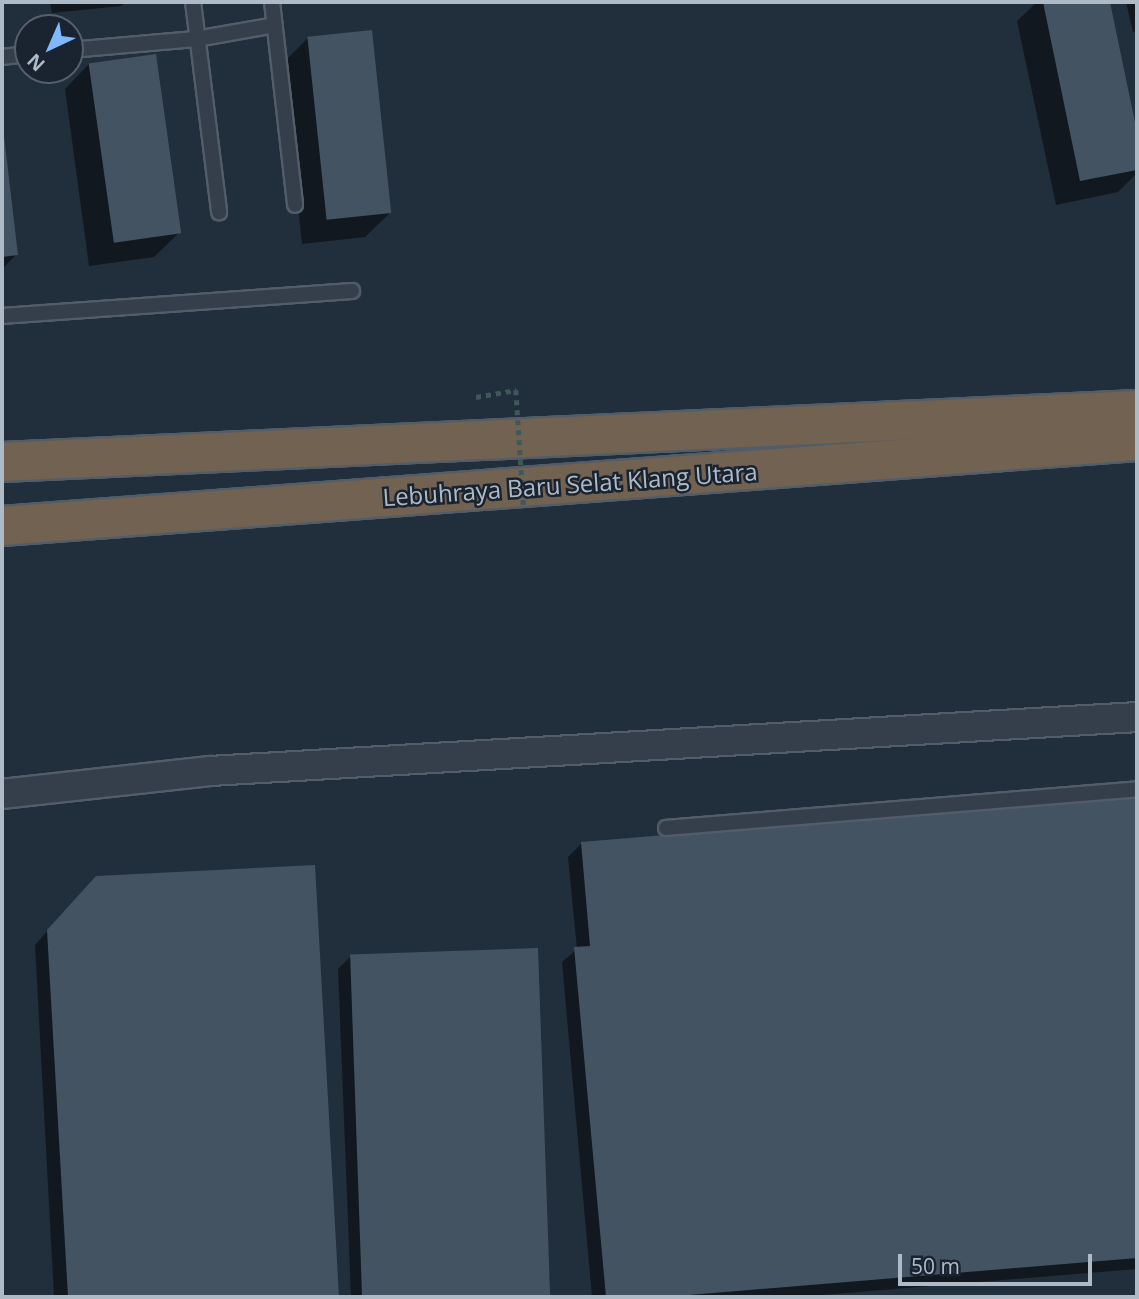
<!DOCTYPE html>
<style>
body{margin:0}
#map{position:relative;width:1139px;height:1299px;overflow:hidden;background:#212e3b;font-family:"Open Sans",sans-serif}
div>[style]{position:absolute}
[style*='--x']{left:calc(var(--x)*1px);top:calc(var(--y)*1px);width:calc(var(--w)*1px);rotate:calc(var(--a)*1deg)}
.shadow>*{inset:0;background:#0007}
.building>*{inset:0;background:#445362;transform-origin:0 0}
.path>*{height:4.5px;margin-top:-2.25px;transform-origin:0;background:repeating-linear-gradient(90deg,#405859 0 5px,transparent 0 10px)}
.roads{filter:drop-shadow(2px 0 #525d69) drop-shadow(-2px 0 #525d69) drop-shadow(0 2px #525d69) drop-shadow(0 -2px #525d69)}
.service>*{height:14px;margin:-7px;padding:0 7px;transform-origin:7px;border-radius:7px;background:#343f4b}
.minor>*{height:28px;margin:-14px;padding:0 14px;transform-origin:14px;border-radius:14px;background:#343f4b}
.motorway>*{height:38px;margin:-19px;padding:0 19px;transform-origin:19px;border-radius:19px;background:#716251}
.path-bridge>*{height:4.5px;margin-top:-2.25px;transform-origin:0;background:repeating-linear-gradient(90deg,#405859 0 5px,transparent 0 10px)}
span{translate:-50% -50%;white-space:nowrap;text-align:center;line-height:1.15;-webkit-text-stroke:5px #1a2430;paint-order:stroke}
.street-label{font-size:24px;color:#afbac7}
.frame{position:absolute;inset:0;border:4px solid #afbac7;pointer-events:none}
.north{position:absolute;left:14px;top:14px;width:70px;height:70px;box-sizing:border-box;background:#1a2430;border:2px solid #56606c;border-radius:50%;rotate:224deg;font-size:19px;font-weight:700;line-height:28px;text-align:center;color:#afbac7}
.north::after{content:'';display:block;margin:auto;width:24px;height:32px;background:#7fb9fc;clip-path:polygon(50% 0,100% 100%,50% 72%,0 100%)}
.scale{position:absolute;left:898px;top:1254px;width:194px;height:32px;box-sizing:border-box;border:4px solid #afbac7;border-top:0;padding-left:9px;font-size:21px;line-height:24px;white-space:nowrap;color:#afbac7;-webkit-text-stroke:5px #1a2430;paint-order:stroke}
</style>
<div id="map">
<div class="shadow">
<i style="clip-path:polygon(50px 2px,126px 2px,121px 6px,52px 13px)"></i>
<i style="clip-path:polygon(1037px 2px,1108px 2px,1137px 140px,1137px 173px,1118px 192px,1056px 205px,1017px 21px)"></i>
<i style="clip-path:polygon(1126px 2px,1137px 2px,1137px 31px,1133px 32px)"></i>
<i style="clip-path:polygon(308px 38px,390px 213px,365px 237px,302px 244px,283px 63px)"></i>
<i style="clip-path:polygon(89px 64px,179px 233px,154px 257px,89px 266px,65px 89px)"></i>
<i style="clip-path:polygon(2px 119px,16px 255px,2px 269px)"></i>
<i style="clip-path:polygon(1137px 797px,1137px 1269px,799px 1297px,592px 1297px,562px 962px,577px 949px,568px 857px,581px 844px)"></i>
<i style="clip-path:polygon(313px 867px,337px 1297px,54px 1297px,35px 945px,83px 891px)"></i>
<i style="clip-path:polygon(536px 949px,550px 1297px,351px 1297px,338px 969px,351px 956px)"></i>
</div>
<div class="building">
<i style="clip-path:polygon(1043px 2px,1110px 2px,1137px 132px,1137px 170px,1080px 181px)"></i>
<i style="left:372px;top:30px;width:184px;height:65px;rotate:84deg"></i>
<i style="left:156px;top:54px;width:181px;height:68px;rotate:82deg"></i>
<i style="clip-path:polygon(2px 119px,18px 255px,2px 257px)"></i>
<i style="clip-path:polygon(1137px 796px,1137px 1258px,665px 1297px,606px 1297px,574px 947px,590px 946px,581px 842px)"></i>
<i style="clip-path:polygon(315px 865px,339px 1297px,68px 1297px,47px 930px,96px 876px)"></i>
<i style="left:538px;top:948px;width:349px;height:188px;rotate:88deg"></i>
</div>
<div class="path">
<i style="--x:476;--y:397;--w:41;--a:-9.9"></i>
</div>
<div class="roads">
<div class="service">
<i style="--x:193;--y:2;--w:212;--a:82.9"></i>
<i style="--x:272;--y:2;--w:204;--a:83.5"></i>
<i style="--x:70;--y:50;--w:126;--a:-5"></i>
<i style="--x:196;--y:39;--w:80;--a:-10"></i>
<i style="--x:2;--y:57;--w:26;--a:-7"></i>
<i style="--x:2;--y:316;--w:351;--a:-4.1"></i>
<i style="--x:666;--y:828;--w:473;--a:-4.7"></i>
</div>
<div class="minor">
<i style="--x:2;--y:794;--w:209;--a:-6.3"></i>
<i style="--x:210;--y:771;--w:929;--a:-3.33"></i>
</div>
<div class="motorway">
<i style="--x:2;--y:462;--w:1136;--a:-2.62"></i>
<i style="--x:2;--y:526;--w:1138;--a:-4.28"></i>
</div>
</div>
<div class="path-bridge">
<i style="--x:516;--y:390;--w:119;--a:86.2"></i>
</div>
<div class="street-label">
<span style="left:570px;top:484px;rotate:-4deg">Lebuhraya Baru Selat Klang Utara</span>
</div>
<div class="frame"></div>
<div class="north">N</div>
<div class="scale">50 m</div>
</div>
